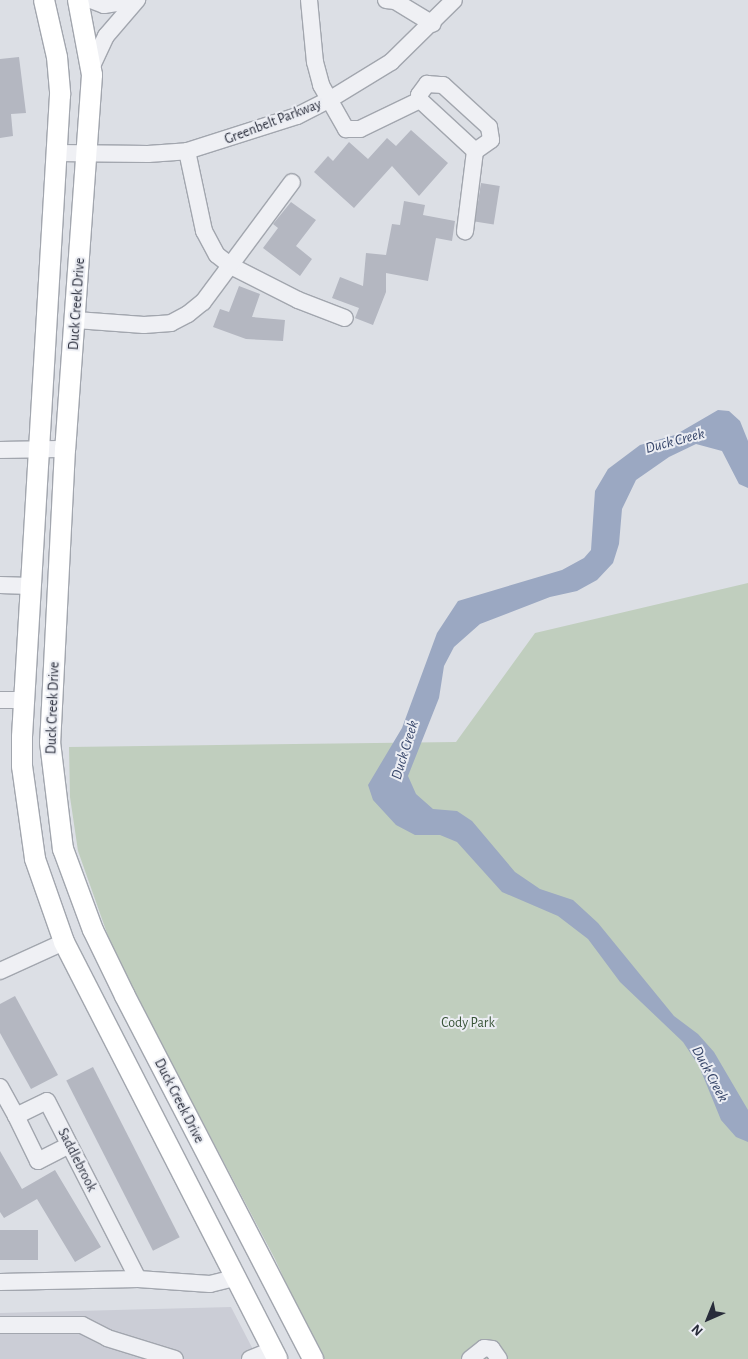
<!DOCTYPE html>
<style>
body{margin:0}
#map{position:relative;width:748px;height:1359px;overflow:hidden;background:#dcdfe5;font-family:"Alegreya Sans",sans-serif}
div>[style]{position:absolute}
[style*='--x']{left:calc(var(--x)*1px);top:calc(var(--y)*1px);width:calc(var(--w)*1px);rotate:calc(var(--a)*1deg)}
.built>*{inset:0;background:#cbcdd6}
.green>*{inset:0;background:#c0cebe}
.water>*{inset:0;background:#9ba8c2}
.building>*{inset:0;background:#b4b7c1;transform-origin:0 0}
.roads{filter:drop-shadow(1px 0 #a2a6ae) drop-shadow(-1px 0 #a2a6ae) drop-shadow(0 1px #a2a6ae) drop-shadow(0 -1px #a2a6ae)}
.minor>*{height:16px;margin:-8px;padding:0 8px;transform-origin:8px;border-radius:8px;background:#eff0f4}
.major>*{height:20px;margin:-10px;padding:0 10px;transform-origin:10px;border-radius:10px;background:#fff}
span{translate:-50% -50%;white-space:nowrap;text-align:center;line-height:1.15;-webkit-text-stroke:4px #ebedf3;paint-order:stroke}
.street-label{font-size:14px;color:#282c3a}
.park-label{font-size:14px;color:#385437}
.water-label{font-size:15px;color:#364569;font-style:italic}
.north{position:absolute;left:683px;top:1294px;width:50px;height:50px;-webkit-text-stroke:4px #ebedf3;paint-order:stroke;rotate:224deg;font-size:14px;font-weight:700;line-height:20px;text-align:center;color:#282c3a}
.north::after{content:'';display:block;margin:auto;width:18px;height:22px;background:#282c3a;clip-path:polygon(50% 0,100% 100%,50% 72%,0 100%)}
</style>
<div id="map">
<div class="built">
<i style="clip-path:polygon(231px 1307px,258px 1359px,0 1359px,0 1313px)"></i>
</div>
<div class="green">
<i style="clip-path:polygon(748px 583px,748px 1359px,321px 1359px,275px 1259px,133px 990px,108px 936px,78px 851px,70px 797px,69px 747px,456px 742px,535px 633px)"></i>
</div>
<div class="water">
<i style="clip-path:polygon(718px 410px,729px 411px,740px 421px,748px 441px,748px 488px,739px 484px,722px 451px,696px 444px,669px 457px,636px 480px,622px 509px,619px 544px,613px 563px,597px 580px,577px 591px,550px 597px,480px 624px,454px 647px,444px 666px,439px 698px,408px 776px,416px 794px,433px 809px,457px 811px,472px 821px,515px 872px,540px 889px,573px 900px,598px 923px,674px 1016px,698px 1034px,714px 1052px,748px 1110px,748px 1142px,736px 1137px,721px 1120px,699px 1066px,683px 1042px,620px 982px,588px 939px,558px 916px,502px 892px,457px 842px,440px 835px,415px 835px,396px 825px,373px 800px,368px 785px,402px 728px,437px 633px,458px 601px,562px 570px,584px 558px,591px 550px,595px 491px,608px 469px,640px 445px,675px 435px)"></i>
</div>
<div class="building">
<i style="clip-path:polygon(19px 57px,26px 113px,11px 114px,13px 136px,0 138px,0 59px)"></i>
<i style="clip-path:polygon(411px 130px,448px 163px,419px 196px,392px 166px,354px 208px,314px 172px,328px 156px,333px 161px,349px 142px,368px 159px,387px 138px,396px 146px)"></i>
<i style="left:481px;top:183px;width:19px;height:39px;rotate:9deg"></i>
<i style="clip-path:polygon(404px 201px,425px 205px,423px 215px,455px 221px,452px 241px,436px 238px,428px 281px,386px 273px,386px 292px,373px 325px,355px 318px,359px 308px,332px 298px,340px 277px,363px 286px,366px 253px,386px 255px,392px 224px,400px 225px)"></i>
<i style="clip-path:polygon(291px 202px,316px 220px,296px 246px,312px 259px,300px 276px,263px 248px,278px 228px,273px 224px)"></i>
<i style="clip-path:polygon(239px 286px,260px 294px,252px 317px,285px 320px,283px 341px,246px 339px,213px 327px,220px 309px,229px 312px)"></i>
<i style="clip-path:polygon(15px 996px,58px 1075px,31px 1089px,0 1033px,0 1004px)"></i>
<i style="left:93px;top:1067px;width:191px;height:30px;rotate:63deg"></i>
<i style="clip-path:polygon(0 1151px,22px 1189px,55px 1170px,101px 1247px,75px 1262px,37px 1199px,4px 1218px,0 1212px)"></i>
<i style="left:38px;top:1230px;width:30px;height:38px;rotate:90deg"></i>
</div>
<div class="roads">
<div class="minor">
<i style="--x:91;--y:0;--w:14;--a:21"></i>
<i style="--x:104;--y:5;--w:30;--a:-9"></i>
<i style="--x:309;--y:0;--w:62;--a:84.5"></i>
<i style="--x:315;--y:62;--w:24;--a:75"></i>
<i style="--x:321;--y:85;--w:51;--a:60.4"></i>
<i style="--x:346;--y:129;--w:14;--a:0"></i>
<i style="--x:360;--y:129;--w:67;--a:-25.8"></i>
<i style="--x:420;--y:100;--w:75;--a:42.8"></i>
<i style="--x:475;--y:151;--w:81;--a:97.1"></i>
<i style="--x:386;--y:0;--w:9;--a:6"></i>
<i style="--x:395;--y:1;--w:44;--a:31.2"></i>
<i style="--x:91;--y:68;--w:35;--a:-65"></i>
<i style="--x:106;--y:36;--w:48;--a:-49.3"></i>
<i style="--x:420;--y:100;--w:5;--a:-101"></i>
<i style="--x:419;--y:95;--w:14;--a:-54"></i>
<i style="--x:427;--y:84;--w:16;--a:4"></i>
<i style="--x:443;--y:85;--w:62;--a:42.4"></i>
<i style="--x:489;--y:127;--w:13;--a:81"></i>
<i style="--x:491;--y:140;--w:19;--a:145"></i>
<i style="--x:187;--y:151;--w:82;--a:78"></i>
<i style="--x:204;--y:231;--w:27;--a:62"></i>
<i style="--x:217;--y:255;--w:18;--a:38"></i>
<i style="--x:231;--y:266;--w:75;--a:26.9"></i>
<i style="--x:298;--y:300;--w:50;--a:21"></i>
<i style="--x:57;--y:153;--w:91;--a:0.6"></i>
<i style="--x:148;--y:154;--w:39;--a:-4"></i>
<i style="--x:187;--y:151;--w:115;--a:-17.7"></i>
<i style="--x:297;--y:116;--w:36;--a:-27"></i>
<i style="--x:329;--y:100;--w:73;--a:-31.5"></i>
<i style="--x:391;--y:62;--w:88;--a:-44.5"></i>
<i style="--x:76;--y:320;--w:68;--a:4.2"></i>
<i style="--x:144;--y:325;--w:27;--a:-4"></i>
<i style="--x:171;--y:323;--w:19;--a:-28"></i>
<i style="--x:188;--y:314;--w:19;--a:-39"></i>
<i style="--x:203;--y:302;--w:149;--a:-53.4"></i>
<i style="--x:0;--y:450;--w:65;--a:-0.9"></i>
<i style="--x:0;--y:585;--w:30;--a:2"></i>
<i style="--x:0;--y:700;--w:24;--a:0"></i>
<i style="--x:0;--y:971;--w:70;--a:-24.4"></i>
<i style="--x:0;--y:1087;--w:33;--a:61"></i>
<i style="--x:16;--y:1116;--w:34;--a:-26"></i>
<i style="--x:47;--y:1101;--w:200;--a:62.9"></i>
<i style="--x:16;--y:1116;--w:50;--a:63.9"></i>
<i style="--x:38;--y:1161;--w:35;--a:-27"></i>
<i style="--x:0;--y:1282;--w:138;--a:-1.2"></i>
<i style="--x:138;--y:1279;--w:72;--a:4"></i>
<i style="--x:210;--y:1284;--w:25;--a:-14"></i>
<i style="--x:0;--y:1325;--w:82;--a:0"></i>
<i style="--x:82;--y:1325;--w:28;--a:27"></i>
<i style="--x:107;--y:1338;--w:71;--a:17.2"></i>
<i style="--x:250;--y:1359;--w:24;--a:-22"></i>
<i style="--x:470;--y:1359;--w:18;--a:-38"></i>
<i style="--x:484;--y:1348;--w:8;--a:7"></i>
<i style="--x:492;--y:1349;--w:12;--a:55"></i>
</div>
<div class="major">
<i style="--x:44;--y:0;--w:58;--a:77.2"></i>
<i style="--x:57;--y:57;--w:38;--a:85"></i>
<i style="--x:60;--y:95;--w:643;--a:93.39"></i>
<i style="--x:22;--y:737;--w:29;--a:90"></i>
<i style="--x:22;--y:766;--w:94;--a:82"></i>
<i style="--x:35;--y:859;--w:88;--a:70.7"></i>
<i style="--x:64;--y:942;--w:468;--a:62.9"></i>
<i style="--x:78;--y:0;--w:76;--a:79.4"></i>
<i style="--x:92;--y:75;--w:375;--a:94.1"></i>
<i style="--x:65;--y:449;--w:293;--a:92.9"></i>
<i style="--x:50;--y:742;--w:108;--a:83.1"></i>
<i style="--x:63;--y:849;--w:86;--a:69.7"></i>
<i style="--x:93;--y:930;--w:73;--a:64.1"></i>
<i style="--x:125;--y:996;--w:409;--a:62.6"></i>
</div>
</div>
<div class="street-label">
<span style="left:273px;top:122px;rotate:-21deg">Greenbelt Parkway</span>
<span style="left:77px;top:304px;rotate:-86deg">Duck Creek Drive</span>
<span style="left:53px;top:708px;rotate:-88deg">Duck Creek Drive</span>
<span style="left:179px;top:1101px;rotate:63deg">Duck Creek Drive</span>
<span style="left:77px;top:1160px;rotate:63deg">Saddlebrook</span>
</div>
<div class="park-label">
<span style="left:468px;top:1023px">Cody Park</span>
</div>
<div class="water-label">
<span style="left:675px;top:441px;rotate:-15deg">Duck Creek</span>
<span style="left:405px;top:750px;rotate:-73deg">Duck Creek</span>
<span style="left:710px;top:1074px;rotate:62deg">Duck Creek</span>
</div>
<div class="north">N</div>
</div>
